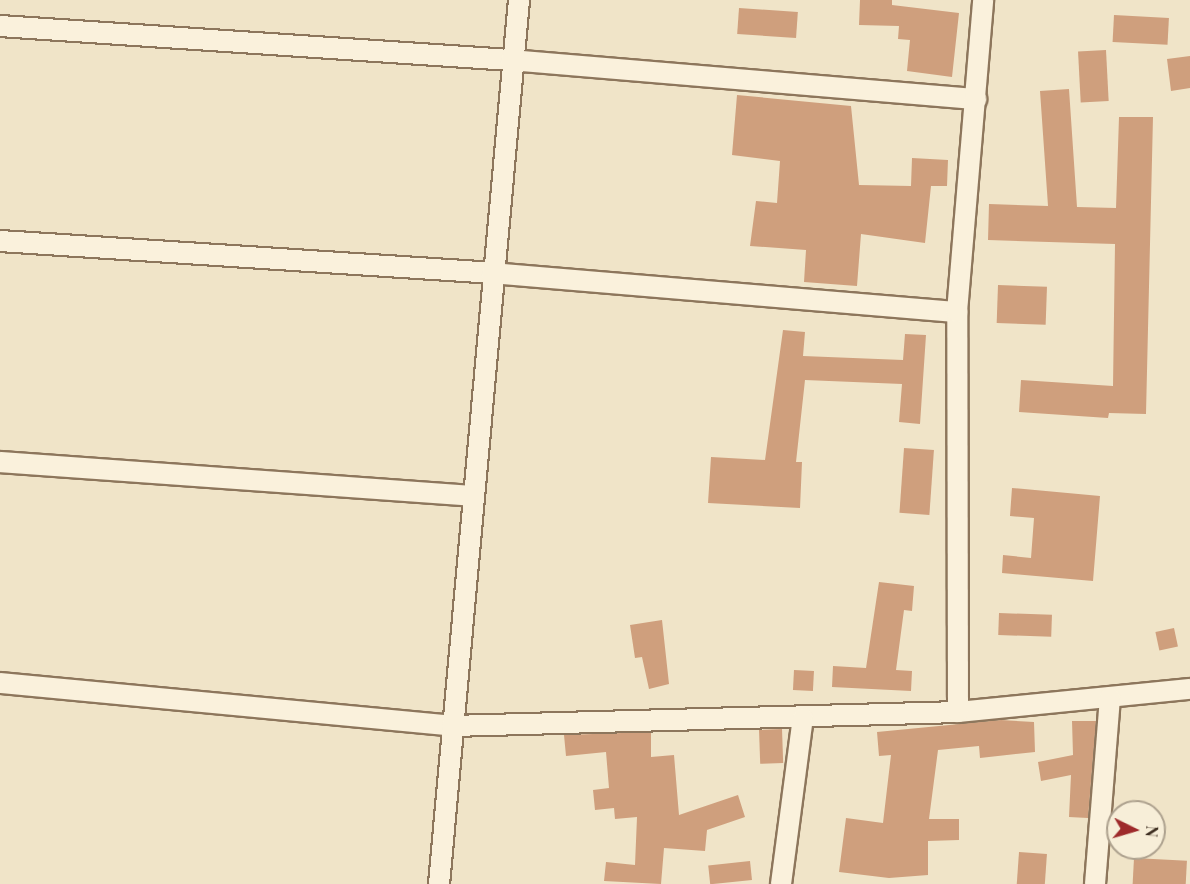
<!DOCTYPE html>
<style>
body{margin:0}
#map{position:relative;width:1190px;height:884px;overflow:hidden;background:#f0e4c8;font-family:"Playfair Display",serif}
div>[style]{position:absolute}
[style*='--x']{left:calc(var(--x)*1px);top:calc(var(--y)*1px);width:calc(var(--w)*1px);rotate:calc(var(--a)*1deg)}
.building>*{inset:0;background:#cf9f7d;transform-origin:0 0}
.roads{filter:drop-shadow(2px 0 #8d765c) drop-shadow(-2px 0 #8d765c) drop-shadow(0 2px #8d765c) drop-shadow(0 -2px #8d765c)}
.minor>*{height:20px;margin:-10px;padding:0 10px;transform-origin:10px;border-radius:10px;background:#faf1dc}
span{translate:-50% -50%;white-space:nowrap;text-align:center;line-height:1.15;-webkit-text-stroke:4.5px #f7eed8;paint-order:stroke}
.north{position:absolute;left:1106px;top:800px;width:60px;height:60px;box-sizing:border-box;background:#f7eed8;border:2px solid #ada18e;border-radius:50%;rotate:95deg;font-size:16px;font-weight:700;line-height:24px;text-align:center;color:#3d2e20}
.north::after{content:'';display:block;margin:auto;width:21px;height:27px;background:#9e2a2b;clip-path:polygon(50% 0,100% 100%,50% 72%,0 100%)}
</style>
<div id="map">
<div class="building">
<i style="clip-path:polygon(860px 0,892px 0,892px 5px,959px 13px,952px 77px,907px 71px,910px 40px,898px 39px,899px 26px,859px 25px)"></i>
<i style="left:739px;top:8px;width:59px;height:26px;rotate:4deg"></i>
<i style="left:1114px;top:15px;width:55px;height:27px;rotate:3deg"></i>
<i style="left:1106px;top:50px;width:51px;height:28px;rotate:87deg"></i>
<i style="clip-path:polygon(1190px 56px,1190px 88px,1171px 91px,1167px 59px)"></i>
<i style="clip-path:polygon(1069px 89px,1077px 207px,1116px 208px,1119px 117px,1153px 117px,1146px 414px,1109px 413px,1108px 418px,1019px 412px,1021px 380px,1113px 386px,1115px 244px,988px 240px,989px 204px,1048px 206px,1040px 91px)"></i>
<i style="clip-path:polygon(737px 95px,851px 106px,859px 185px,911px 186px,912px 158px,948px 160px,947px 186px,931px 186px,925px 243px,861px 234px,857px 286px,804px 282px,806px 250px,750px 246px,756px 201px,777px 203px,780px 161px,732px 155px)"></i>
<i style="left:998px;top:285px;width:49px;height:38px;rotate:2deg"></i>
<i style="clip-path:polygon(783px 330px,805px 332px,803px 356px,903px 360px,905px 334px,926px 335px,920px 424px,899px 422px,902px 384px,805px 380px,796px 462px,802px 462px,800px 508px,708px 503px,711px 457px,765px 460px)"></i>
<i style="left:904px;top:448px;width:30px;height:65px;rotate:4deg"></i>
<i style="clip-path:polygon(1012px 488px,1100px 496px,1093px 581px,1002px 573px,1003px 555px,1031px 558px,1034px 518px,1010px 516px)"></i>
<i style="clip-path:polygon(879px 582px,914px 586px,912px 611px,904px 610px,896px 670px,912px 671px,911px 691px,832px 687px,833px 666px,866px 668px)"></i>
<i style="left:999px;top:613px;width:53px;height:22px;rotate:2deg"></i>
<i style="clip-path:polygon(662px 620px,669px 684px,649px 689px,642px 657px,635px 658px,630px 625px)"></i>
<i style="left:1174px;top:628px;width:19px;height:19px;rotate:78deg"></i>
<i style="left:794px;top:670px;width:20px;height:20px;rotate:3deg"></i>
<i style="clip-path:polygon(1001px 720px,1034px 722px,1035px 752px,980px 758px,979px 746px,938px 750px,929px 819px,959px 819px,959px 840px,928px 841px,928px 875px,889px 878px,839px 872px,846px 818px,883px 823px,891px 755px,879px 756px,877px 732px)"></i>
<i style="clip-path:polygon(1072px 721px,1096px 721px,1088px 818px,1069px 817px,1071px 775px,1041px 781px,1038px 762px,1073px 755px)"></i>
<i style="left:782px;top:729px;width:34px;height:23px;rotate:88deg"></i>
<i style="clip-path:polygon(651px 732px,651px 757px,674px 755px,679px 815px,738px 795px,745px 817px,707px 830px,705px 851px,664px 848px,661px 884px,604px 881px,606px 862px,635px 865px,637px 817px,615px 819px,614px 808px,595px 810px,593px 790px,609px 788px,606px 752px,566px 756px,564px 735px)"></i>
<i style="left:1019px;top:852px;width:28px;height:32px;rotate:4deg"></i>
<i style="left:1134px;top:858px;width:53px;height:26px;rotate:3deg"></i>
<i style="left:750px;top:861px;width:19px;height:42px;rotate:84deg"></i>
</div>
<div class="roads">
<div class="minor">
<i style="--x:0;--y:26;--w:512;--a:3.81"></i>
<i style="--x:511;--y:60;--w:467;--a:4.8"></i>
<i style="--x:0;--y:241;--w:493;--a:3.7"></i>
<i style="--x:492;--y:273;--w:467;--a:4.8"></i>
<i style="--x:0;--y:462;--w:474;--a:4.1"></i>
<i style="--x:0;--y:683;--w:454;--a:5.4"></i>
<i style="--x:452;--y:726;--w:506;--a:-1.58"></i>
<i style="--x:958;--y:712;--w:233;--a:-5.7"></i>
<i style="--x:958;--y:712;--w:400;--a:-90.1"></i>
<i style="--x:957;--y:312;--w:313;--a:-85.2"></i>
<i style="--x:439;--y:884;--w:888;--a:-84.83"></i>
<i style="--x:781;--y:884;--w:167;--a:-82.5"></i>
<i style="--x:1095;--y:884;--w:187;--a:-85.4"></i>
</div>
</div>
<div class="north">N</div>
</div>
